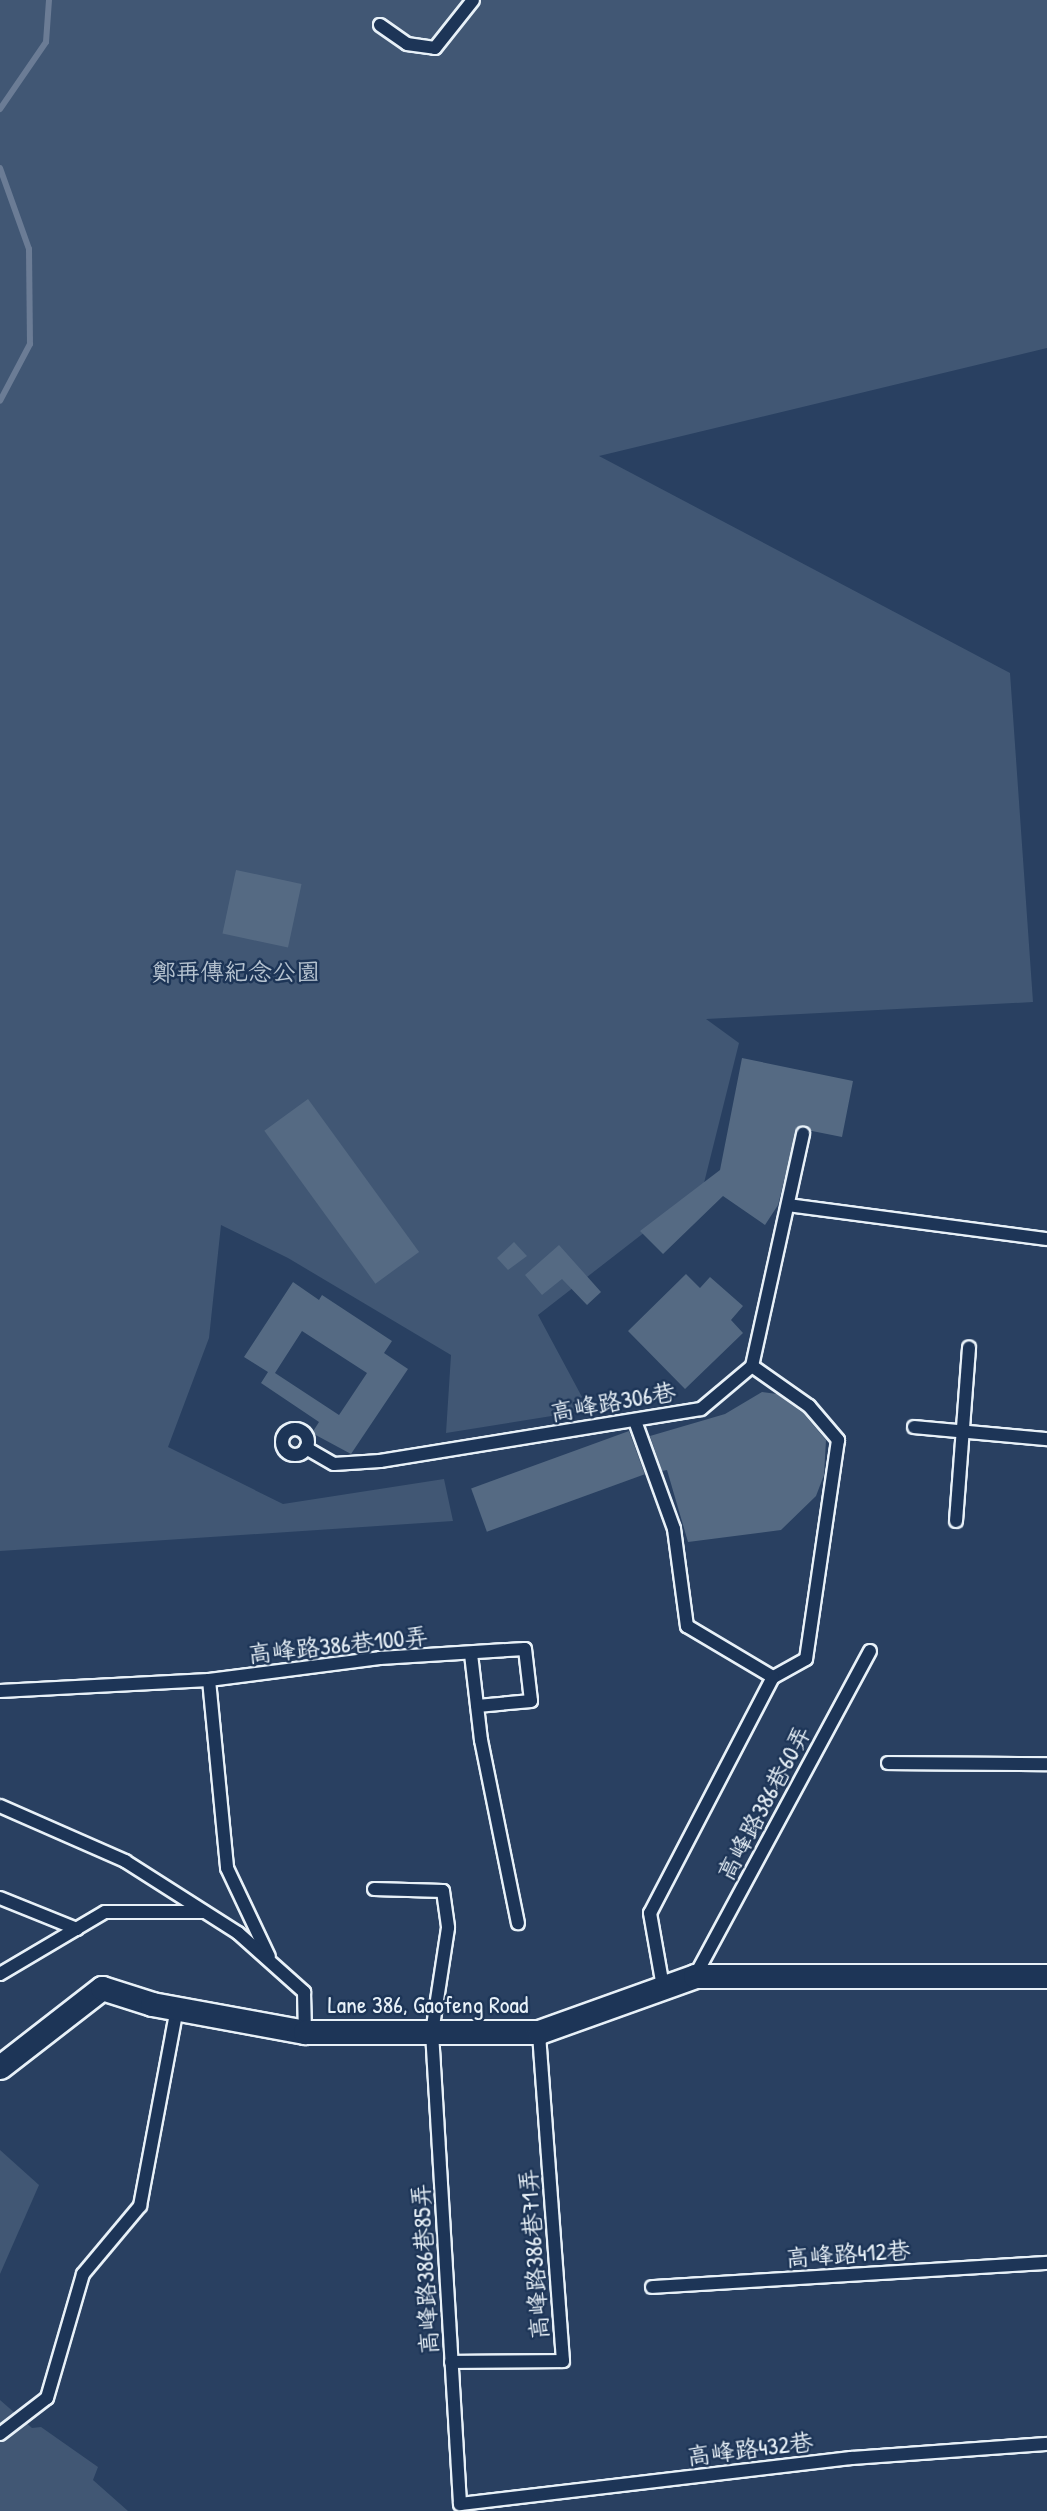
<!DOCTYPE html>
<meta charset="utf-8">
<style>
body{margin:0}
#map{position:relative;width:1047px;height:2511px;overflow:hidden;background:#294061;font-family:"Patrick Hand","LXGW WenKai TC",sans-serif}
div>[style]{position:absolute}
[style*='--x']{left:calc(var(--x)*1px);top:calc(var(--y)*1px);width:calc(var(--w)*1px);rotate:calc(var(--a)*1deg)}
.green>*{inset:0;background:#415774}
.stream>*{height:6px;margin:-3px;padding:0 3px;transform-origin:3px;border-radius:3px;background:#6b7c95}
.building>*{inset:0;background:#556a83;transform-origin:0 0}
.roads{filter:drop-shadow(2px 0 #e8f1f8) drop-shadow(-2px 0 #e8f1f8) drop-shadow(0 2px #e8f1f8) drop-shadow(0 -2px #e8f1f8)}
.service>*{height:12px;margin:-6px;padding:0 6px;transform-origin:6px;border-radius:6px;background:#1d3557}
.service>.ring{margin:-6px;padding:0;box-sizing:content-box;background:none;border:12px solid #1d3557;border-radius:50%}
.minor>*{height:23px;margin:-11.5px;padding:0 11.5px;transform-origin:11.5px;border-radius:11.5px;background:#1d3557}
span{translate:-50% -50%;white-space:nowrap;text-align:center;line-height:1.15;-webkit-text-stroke:5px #1d3557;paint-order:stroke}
.park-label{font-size:24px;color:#b6c3d0}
.street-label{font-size:24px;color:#e8f1f8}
</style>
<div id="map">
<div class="green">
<i style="clip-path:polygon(0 0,1047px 0,1047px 348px,599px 456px,1010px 673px,1033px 1002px,706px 1019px,739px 1043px,703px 1187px,538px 1315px,589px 1410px,446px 1433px,451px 1355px,288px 1258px,221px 1225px,209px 1338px,168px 1447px,283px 1504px,444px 1479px,453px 1521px,0 1551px)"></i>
<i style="clip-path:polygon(0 2150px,39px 2185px,0 2274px)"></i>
<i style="clip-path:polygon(0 2400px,32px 2428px,41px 2427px,98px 2467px,93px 2480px,128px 2511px,0 2511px)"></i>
</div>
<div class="stream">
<i style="--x:0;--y:109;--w:81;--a:-55.5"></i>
<i style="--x:46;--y:42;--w:42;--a:-85.9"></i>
<i style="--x:0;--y:168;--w:86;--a:70.3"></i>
<i style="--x:29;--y:249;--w:95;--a:89.4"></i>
<i style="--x:30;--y:344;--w:64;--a:117.8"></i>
</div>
<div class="building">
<i style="left:236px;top:870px;width:67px;height:65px;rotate:12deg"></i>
<i style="clip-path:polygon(742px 1058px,853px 1081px,842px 1137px,797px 1128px,778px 1205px,765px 1225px,723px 1196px,663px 1254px,640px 1231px,720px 1170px)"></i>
<i style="left:308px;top:1099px;width:189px;height:54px;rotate:54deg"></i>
<i style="clip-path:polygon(514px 1242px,527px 1256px,508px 1270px,497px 1258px)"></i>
<i style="clip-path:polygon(559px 1245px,601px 1292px,587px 1305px,562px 1279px,542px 1295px,525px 1275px)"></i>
<i style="clip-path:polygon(686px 1274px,700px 1288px,710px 1277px,743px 1306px,731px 1320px,743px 1333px,685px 1389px,628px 1331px)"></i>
<i style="clip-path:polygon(evenodd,293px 1282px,319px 1300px,322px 1295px,392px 1341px,384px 1353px,408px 1369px,351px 1454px,312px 1433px,319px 1422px,261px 1383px,268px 1372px,244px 1357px,293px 1282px,302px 1331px,367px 1373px,339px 1415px,275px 1373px,302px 1331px)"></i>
<i style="clip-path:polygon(762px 1392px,777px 1394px,803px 1413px,826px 1440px,824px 1475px,816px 1496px,781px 1530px,688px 1542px,667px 1470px,662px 1471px,650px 1436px,725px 1414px)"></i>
<i style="left:629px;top:1431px;width:46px;height:168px;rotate:70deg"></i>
</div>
<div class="roads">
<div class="service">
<i style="--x:380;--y:25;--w:33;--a:35"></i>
<i style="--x:407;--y:44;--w:28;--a:8"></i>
<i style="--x:435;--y:48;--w:61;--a:-51.6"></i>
<i style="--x:788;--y:1205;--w:261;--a:7.5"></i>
<i style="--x:752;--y:1366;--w:70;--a:35.1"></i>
<i style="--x:809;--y:1406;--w:45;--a:49.5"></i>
<i style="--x:838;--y:1440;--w:221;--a:98.3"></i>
<i style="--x:806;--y:1659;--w:38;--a:151"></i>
<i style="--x:635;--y:1421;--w:115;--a:70.1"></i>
<i style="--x:674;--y:1529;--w:98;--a:82.4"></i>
<i style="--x:687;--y:1626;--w:100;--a:30.7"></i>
<i style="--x:773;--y:1677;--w:266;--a:117.5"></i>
<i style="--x:650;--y:1913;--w:75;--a:80"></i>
<i style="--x:914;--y:1427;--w:134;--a:5.2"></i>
<i class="ring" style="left:282px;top:1429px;width:14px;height:14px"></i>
<i style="--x:306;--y:1448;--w:32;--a:30"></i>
<i style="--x:334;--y:1464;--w:46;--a:-3.7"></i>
<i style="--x:380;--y:1461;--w:325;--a:-9.2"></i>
<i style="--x:701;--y:1409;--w:67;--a:-40.1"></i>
<i style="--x:752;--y:1366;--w:238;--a:-77.6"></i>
<i style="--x:956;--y:1521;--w:174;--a:-85.7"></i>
<i style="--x:471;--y:1654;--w:87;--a:83.4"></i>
<i style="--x:481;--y:1740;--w:187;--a:78.6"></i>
<i style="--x:209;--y:1680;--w:189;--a:84.5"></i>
<i style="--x:227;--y:1868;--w:98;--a:64.7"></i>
<i style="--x:0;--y:1691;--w:209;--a:-3"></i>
<i style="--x:209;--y:1680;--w:172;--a:-7.3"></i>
<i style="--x:380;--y:1658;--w:145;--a:-3.6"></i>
<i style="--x:525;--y:1649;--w:52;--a:83.4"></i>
<i style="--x:531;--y:1701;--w:54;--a:174.7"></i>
<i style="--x:888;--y:1763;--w:159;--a:0.4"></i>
<i style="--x:0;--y:1806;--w:137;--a:23.7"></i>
<i style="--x:125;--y:1861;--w:134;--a:32.5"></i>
<i style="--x:238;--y:1933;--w:89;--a:41.8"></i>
<i style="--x:304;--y:1992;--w:40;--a:88.6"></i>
<i style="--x:374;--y:1889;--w:69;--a:1.7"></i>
<i style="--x:443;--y:1891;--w:37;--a:82"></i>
<i style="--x:448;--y:1928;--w:105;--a:98.7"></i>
<i style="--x:432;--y:2032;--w:473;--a:86.6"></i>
<i style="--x:460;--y:2504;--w:394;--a:-6.7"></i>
<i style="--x:851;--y:2458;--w:196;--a:-4.1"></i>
<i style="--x:0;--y:1898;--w:83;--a:21.9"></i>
<i style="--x:0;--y:1974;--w:122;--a:-30.6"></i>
<i style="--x:105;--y:1912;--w:99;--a:0"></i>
<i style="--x:695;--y:1976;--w:369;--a:-61.7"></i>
<i style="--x:652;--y:2287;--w:396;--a:-3.5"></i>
<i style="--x:451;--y:2362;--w:112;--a:-0.5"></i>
<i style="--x:563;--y:2361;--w:330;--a:-94.2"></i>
<i style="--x:0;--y:2434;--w:59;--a:-37.5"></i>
<i style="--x:47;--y:2398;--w:129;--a:-73.8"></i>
<i style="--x:83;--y:2274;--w:89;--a:-50"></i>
<i style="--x:140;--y:2206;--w:201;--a:-79.4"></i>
</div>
<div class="minor">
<i style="--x:0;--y:2067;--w:129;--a:-37.8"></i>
<i style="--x:102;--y:1988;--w:52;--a:17.7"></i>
<i style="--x:152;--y:2004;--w:156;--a:10.4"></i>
<i style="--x:305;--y:2032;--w:234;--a:0"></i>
<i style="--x:539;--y:2032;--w:166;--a:-19.7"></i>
<i style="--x:695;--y:1976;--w:352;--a:0"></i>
</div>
</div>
<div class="park-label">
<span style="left:236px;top:972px">鄭再傳紀念公園</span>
</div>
<div class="street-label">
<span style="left:613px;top:1402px;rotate:-10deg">高峰路306巷</span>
<span style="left:338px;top:1645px;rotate:-6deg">高峰路386巷100弄</span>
<span style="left:764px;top:1803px;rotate:-62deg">高峰路386巷60弄</span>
<span style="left:428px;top:2005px">Lane 386, Gaofeng Road</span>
<span style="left:534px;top:2254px;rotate:-94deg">高峰路386巷71弄</span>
<span style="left:848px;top:2254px;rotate:-4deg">高峰路412巷</span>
<span style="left:425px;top:2269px;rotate:-93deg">高峰路386巷85弄</span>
<span style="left:750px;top:2449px;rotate:-7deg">高峰路432巷</span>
</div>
</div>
